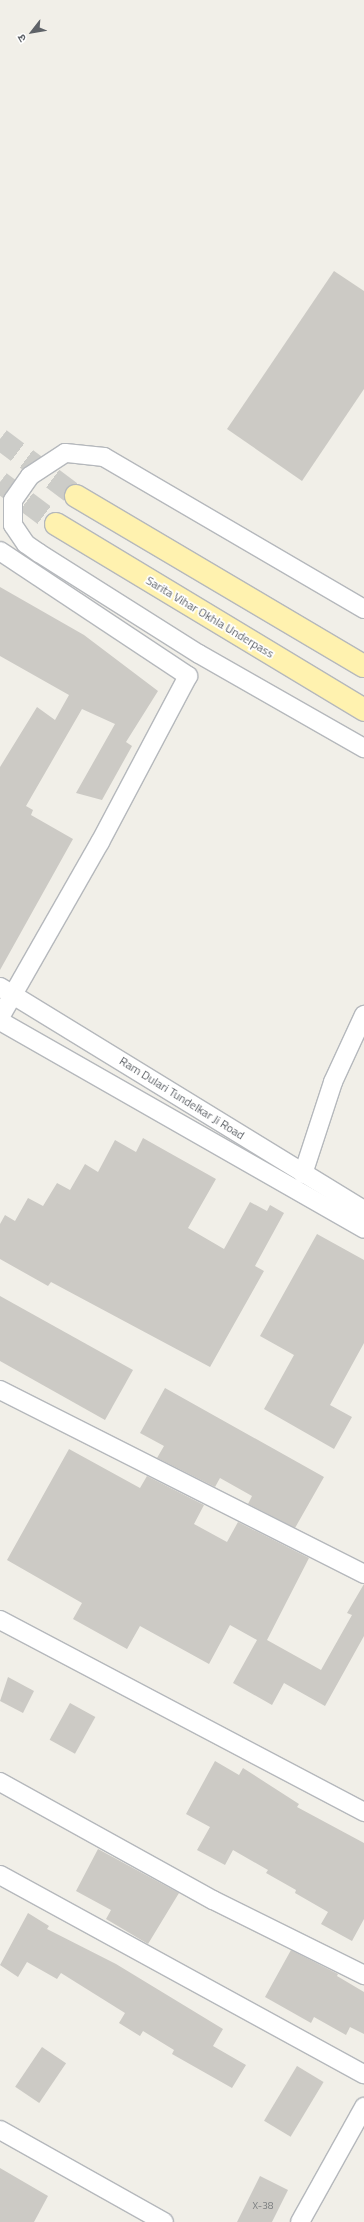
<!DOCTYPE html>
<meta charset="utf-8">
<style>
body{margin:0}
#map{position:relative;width:364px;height:2222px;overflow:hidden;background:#f1efe8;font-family:"Titillium Web","Noto Sans Devanagari",sans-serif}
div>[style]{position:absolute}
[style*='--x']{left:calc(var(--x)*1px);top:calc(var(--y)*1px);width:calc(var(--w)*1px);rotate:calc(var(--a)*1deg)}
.building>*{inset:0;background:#cccac5;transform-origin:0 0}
.major-tunnel>*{height:22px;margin-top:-11px;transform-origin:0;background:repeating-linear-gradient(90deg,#ccccc8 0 22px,transparent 0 33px)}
.roads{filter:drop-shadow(1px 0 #b5b8bc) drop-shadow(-1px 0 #b5b8bc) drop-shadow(0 1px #b5b8bc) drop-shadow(0 -1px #b5b8bc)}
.minor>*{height:18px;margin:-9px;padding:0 9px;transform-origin:9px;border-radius:9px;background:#fff}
.major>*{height:22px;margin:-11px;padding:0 11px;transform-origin:11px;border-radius:11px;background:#fff2af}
span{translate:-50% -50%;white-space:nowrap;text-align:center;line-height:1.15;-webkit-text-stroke:3.5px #fff;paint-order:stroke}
.number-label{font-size:10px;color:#7a7d7f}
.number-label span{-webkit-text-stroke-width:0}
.street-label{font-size:12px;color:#5f6368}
.north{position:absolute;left:12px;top:12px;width:40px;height:40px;-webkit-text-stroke:3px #fff;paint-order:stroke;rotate:239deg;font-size:11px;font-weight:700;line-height:16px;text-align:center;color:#5f6368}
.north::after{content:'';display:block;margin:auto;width:14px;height:18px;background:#5f6368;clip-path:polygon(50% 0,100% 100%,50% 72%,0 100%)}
</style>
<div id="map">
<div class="building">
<i style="clip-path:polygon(334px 271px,364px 291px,364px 389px,302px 481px,227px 429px)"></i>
<i style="clip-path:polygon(0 587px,84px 635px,158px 691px,126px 742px,132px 746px,102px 800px,76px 793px,115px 724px,82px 709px,26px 806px,33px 810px,31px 815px,73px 839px,0 970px,0 767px,37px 707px,55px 720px,69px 695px,0 656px)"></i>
<i style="clip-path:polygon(143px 1138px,216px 1179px,188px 1228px,224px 1249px,250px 1202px,267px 1211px,270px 1205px,284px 1213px,255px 1266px,264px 1271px,210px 1367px,51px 1282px,48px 1286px,0 1259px,0 1224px,5px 1215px,15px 1221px,28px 1198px,43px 1206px,57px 1183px,70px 1190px,85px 1164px,98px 1172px,115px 1140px,136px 1152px)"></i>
<i style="clip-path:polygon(317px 1234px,364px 1260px,364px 1343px,330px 1405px,352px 1417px,334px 1449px,264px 1409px,294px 1355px,260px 1336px)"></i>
<i style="clip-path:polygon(0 1296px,133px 1370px,105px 1420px,0 1361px)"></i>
<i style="clip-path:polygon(165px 1388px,324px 1477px,295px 1528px,248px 1504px,252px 1496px,220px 1478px,215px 1487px,157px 1458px,164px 1446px,140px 1433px)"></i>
<i style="clip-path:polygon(69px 1449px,140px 1488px,147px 1476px,204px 1505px,194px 1524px,227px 1542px,238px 1522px,309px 1558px,267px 1640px,321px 1670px,352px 1615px,347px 1613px,364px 1584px,364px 1636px,325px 1706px,284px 1683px,272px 1705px,233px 1683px,257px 1640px,230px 1625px,209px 1664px,140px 1626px,127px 1649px,73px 1619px,82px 1603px,7px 1560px)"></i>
<i style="clip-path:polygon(8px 1677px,34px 1691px,23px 1713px,0 1701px)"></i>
<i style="left:70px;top:1703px;width:29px;height:42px;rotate:29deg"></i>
<i style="clip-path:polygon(215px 1761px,239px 1775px,243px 1768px,299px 1804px,297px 1807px,364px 1843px,364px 1919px,352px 1941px,321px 1924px,328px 1912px,295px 1893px,296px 1890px,266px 1873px,268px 1870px,233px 1850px,225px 1865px,197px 1850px,210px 1827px,186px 1814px)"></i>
<i style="clip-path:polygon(98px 1849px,179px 1893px,148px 1944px,106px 1919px,111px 1910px,76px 1891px)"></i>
<i style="clip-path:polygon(28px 1913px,49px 1926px,47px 1929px,116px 1964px,223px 2029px,213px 2046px,246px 2065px,232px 2088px,172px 2054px,174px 2050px,143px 2031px,140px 2036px,119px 2023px,125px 2013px,61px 1973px,57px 1979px,27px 1962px,18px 1977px,0 1965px)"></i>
<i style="clip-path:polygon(291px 1950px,338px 1974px,337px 1976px,364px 1992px,364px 2034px,350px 2027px,346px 2035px,314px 2017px,311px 2023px,265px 1997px)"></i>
<i style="left:42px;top:2047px;width:29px;height:48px;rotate:34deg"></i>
<i style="left:297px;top:2066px;width:31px;height:64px;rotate:31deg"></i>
<i style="clip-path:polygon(0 2168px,48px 2196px,34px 2222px,0 2222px)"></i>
<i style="clip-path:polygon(260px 2176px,288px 2190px,272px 2222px,237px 2222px)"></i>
</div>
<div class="major-tunnel">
<i style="--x:0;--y:439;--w:95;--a:36.9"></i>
<i style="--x:0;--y:482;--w:70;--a:36.9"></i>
</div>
<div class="roads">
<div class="minor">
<i style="--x:0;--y:551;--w:226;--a:33.6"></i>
<i style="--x:188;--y:676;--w:188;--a:117.9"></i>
<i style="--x:100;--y:842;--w:202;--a:119.7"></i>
<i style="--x:364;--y:609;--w:301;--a:-149.7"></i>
<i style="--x:104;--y:457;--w:39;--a:-174"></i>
<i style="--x:65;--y:453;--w:42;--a:146.7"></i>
<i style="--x:30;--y:476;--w:29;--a:125"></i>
<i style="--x:13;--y:500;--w:25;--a:90"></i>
<i style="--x:13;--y:525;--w:23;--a:56"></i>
<i style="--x:26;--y:544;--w:16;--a:35"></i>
<i style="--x:39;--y:553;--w:189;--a:32.3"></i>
<i style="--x:199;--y:654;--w:190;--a:29.7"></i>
<i style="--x:0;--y:987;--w:427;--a:31.5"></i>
<i style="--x:0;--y:1021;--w:419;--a:29.7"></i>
<i style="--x:303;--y:1174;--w:97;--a:-71.9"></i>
<i style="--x:333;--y:1082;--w:74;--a:-65.2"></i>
<i style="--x:0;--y:1390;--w:408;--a:26.8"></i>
<i style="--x:0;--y:1620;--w:412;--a:27.8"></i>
<i style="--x:0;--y:1782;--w:244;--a:29"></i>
<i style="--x:213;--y:1900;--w:169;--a:26.4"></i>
<i style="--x:0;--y:1875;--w:415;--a:28.7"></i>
<i style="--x:0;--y:2130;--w:188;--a:29.3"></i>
<i style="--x:300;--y:2222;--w:132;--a:-60.9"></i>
</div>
<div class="major">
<i style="--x:76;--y:496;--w:334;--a:30.6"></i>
<i style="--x:56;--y:524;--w:360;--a:31.1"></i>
</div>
</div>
<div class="number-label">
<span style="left:263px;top:2206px">X-38</span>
</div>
<div class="street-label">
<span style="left:210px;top:617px;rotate:31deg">Sarita Vihar Okhla Underpass</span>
<span style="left:182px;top:1098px;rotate:32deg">Ram Dulari Tundelkar Ji Road</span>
</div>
<div class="north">उ</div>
</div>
